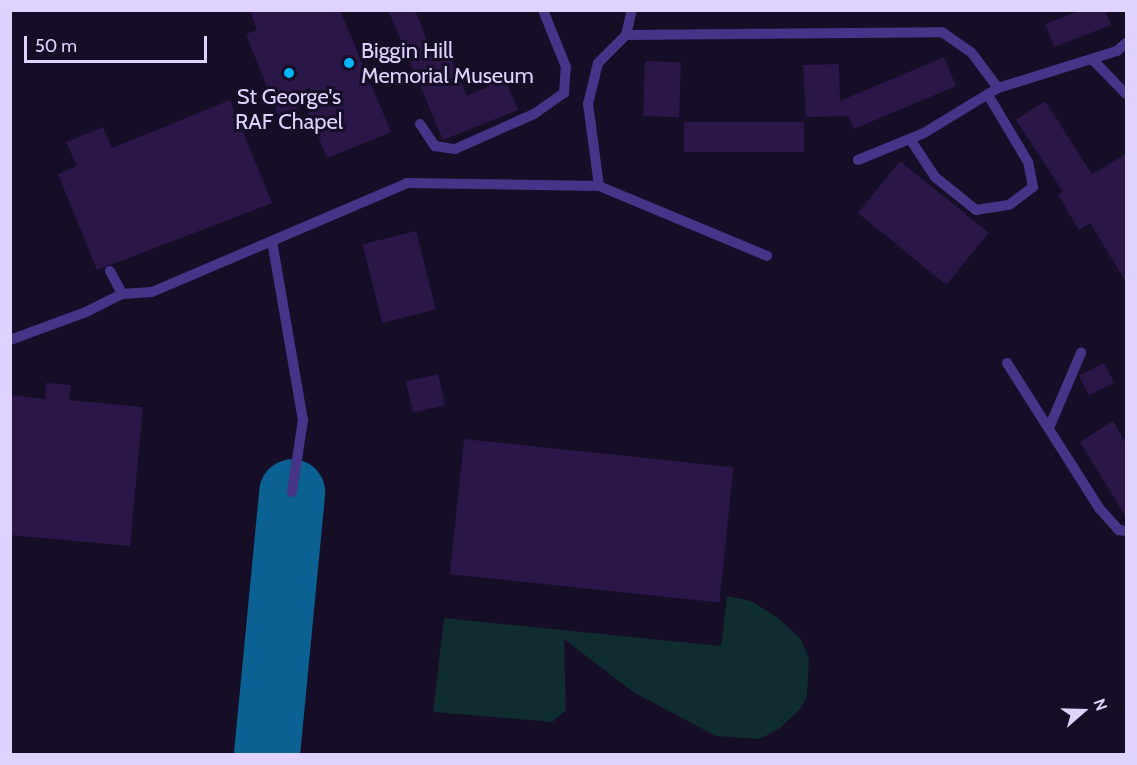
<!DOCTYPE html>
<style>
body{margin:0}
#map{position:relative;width:1137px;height:765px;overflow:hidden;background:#160d26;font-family:Cabin,sans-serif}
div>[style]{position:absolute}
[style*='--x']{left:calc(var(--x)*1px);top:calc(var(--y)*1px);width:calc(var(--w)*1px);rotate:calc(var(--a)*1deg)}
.green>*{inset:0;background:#0f2c30}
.taxiway>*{height:66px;margin:-33px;padding:0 33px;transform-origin:33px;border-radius:33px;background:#0b6292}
.building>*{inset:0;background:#2a1748;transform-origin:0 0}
.lane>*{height:10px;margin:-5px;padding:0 5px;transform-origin:5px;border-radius:5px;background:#463489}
.dots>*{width:16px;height:16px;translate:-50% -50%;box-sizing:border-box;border:3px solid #160d26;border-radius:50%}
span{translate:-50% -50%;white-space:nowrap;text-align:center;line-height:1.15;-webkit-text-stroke:6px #160d26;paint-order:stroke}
.poi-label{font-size:22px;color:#dfd2ff}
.left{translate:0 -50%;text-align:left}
.frame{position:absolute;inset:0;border:12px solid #dfd2ff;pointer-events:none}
.north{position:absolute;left:1053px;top:681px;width:60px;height:60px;-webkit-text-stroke:4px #160d26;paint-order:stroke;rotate:70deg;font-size:16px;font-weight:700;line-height:24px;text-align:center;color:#dfd2ff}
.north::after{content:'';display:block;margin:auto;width:21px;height:27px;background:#dfd2ff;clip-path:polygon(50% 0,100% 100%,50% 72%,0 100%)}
.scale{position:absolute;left:24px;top:36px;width:183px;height:27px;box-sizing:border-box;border:3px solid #dfd2ff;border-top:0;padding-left:8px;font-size:18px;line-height:21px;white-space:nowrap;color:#dfd2ff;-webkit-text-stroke:4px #160d26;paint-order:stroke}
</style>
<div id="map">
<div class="green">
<i style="clip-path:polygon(727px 596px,751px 601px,778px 618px,800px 638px,809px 658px,807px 697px,800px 709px,780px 728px,760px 739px,716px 736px,633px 692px,564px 639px,566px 710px,552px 722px,433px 712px,444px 618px,721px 646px)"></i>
</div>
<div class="taxiway">
<i style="--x:267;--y:754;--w:263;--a:-84.5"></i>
</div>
<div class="building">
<i style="clip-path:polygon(250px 10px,340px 10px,391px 132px,327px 158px,305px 105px,278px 115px,246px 34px,257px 30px)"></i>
<i style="clip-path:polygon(388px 10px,415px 10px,433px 56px,447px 50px,467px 96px,505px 79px,518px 110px,443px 140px)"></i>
<i style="clip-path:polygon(1081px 10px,1105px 10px,1111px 25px,1054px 47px,1045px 24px)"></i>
<i style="clip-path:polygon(944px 57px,956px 86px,854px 129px,848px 116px,806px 117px,803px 65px,839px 64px,840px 101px)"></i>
<i style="left:645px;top:61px;width:36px;height:55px;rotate:2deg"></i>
<i style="clip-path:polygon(230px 100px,272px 203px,97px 270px,58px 174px,77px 166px,66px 142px,103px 127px,112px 148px)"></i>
<i style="clip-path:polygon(1045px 101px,1092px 174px,1126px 154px,1126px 282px,1090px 223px,1079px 230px,1058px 195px,1063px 192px,1016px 120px)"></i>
<i style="left:684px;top:122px;width:120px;height:30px"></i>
<i style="left:900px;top:161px;width:114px;height:67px;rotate:39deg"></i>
<i style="left:416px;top:231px;width:81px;height:55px;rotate:76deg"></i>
<i style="left:1104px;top:363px;width:22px;height:28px;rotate:63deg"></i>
<i style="left:438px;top:374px;width:32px;height:33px;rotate:77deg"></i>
<i style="clip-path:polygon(46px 383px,71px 385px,69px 400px,143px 407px,130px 546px,10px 535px,10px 395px,45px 399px)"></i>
<i style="clip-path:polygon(1113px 421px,1126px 443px,1126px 517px,1080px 442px)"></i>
<i style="left:464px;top:439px;width:271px;height:136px;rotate:6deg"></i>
</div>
<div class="lane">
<i style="--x:626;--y:35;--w:316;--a:-0.5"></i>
<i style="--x:942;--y:32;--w:35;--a:35"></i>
<i style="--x:971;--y:52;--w:45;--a:53.1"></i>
<i style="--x:1092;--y:59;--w:49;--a:45.8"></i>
<i style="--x:420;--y:124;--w:27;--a:56"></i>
<i style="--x:435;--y:146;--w:20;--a:9"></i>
<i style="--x:455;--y:149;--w:86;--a:-23.9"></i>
<i style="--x:534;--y:114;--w:37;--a:-35"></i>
<i style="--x:564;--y:93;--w:26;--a:-86"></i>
<i style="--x:566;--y:67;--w:61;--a:-112"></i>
<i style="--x:910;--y:139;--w:45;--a:56.7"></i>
<i style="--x:935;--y:177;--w:53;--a:38.8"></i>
<i style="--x:976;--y:210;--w:33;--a:-9"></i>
<i style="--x:1009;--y:205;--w:30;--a:-37"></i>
<i style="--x:1033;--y:187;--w:25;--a:-101"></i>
<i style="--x:1028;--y:162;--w:78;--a:-120.8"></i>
<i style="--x:858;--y:160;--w:71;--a:-22.2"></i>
<i style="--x:924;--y:133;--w:87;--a:-31.3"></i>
<i style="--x:998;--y:88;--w:125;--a:-17.3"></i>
<i style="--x:1117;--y:51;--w:12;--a:-42"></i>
<i style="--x:599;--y:186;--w:83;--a:-97.6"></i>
<i style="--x:588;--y:104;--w:42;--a:-76.3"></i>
<i style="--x:598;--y:63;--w:40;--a:-45"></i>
<i style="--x:626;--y:35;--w:26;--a:-77"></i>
<i style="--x:272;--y:241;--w:182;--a:80.2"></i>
<i style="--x:303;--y:420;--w:73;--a:98.7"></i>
<i style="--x:110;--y:271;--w:26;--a:62"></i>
<i style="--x:122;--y:294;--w:30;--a:-4"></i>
<i style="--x:152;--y:292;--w:277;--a:-23.1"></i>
<i style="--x:407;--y:183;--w:192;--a:0.9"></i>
<i style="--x:599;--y:186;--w:182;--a:22.6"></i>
<i style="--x:10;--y:340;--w:81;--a:-20.2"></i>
<i style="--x:86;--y:312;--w:40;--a:-26.6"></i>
<i style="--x:1007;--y:363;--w:172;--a:57.6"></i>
<i style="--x:1099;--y:508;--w:30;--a:48"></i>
<i style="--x:1119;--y:530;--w:7;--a:8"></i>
<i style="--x:1049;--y:428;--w:82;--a:-66.9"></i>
</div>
<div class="dots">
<i style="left:349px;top:63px;background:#00b6fd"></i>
<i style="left:289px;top:73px;background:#00b6fd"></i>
</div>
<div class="poi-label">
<span class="left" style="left:361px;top:63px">Biggin Hill<br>Memorial Museum</span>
<span style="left:289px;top:109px">St George's<br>RAF Chapel</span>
</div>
<div class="frame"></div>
<div class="north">N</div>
<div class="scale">50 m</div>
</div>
